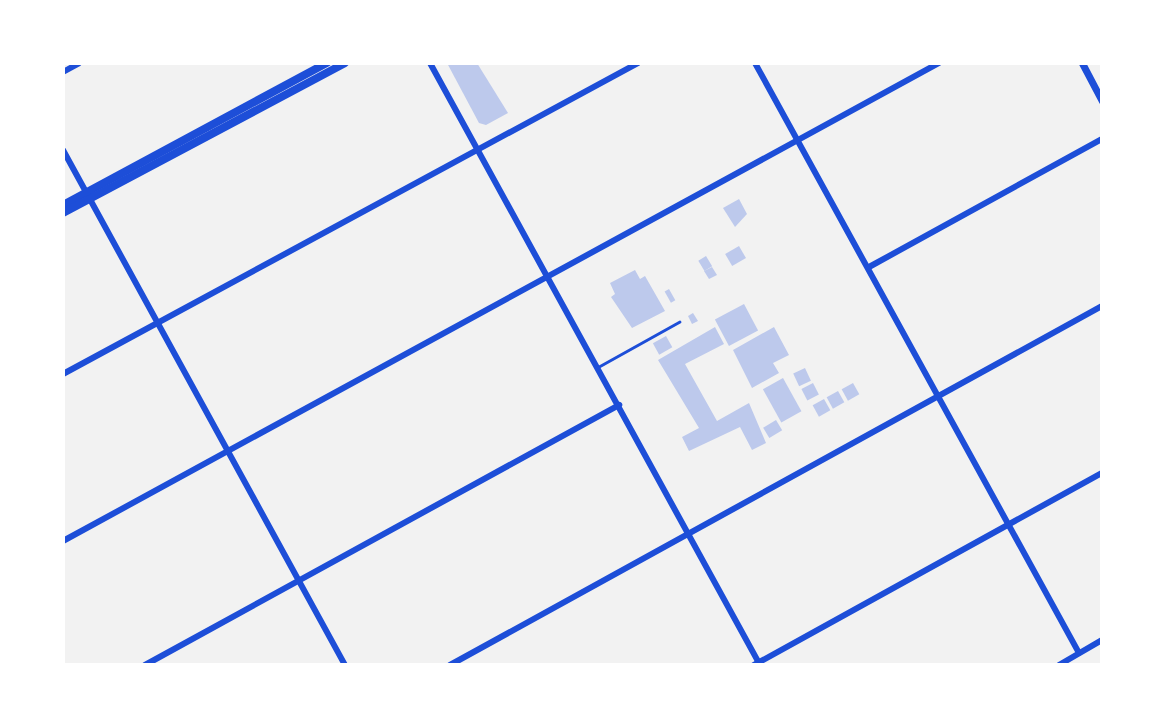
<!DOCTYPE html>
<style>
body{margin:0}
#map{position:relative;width:1165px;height:728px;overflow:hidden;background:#f2f2f2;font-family:Lora,serif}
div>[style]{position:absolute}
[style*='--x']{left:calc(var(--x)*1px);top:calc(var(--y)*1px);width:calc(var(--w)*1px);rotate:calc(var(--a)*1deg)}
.building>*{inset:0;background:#bdc9ec;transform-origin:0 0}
.service>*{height:2.5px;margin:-1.25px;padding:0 1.25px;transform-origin:1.25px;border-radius:1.25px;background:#1d4ed8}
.minor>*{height:6px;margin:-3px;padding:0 3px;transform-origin:3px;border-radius:3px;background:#1d4ed8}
.tertiary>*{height:7px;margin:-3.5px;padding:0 3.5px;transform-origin:3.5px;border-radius:3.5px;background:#1d4ed8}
.secondary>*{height:8px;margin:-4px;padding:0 4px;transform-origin:4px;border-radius:4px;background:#1d4ed8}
span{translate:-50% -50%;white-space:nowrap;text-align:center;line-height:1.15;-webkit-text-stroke:7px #fff;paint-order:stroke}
.frame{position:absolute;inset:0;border:65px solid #fff;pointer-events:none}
</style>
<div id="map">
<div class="building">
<i style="clip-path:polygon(447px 63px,477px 63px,508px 113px,486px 125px,479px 123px)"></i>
<i style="clip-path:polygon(739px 199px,747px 214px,735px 227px,723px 208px)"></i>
<i style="left:739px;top:246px;width:14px;height:16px;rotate:60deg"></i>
<i style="left:706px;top:256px;width:12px;height:9px;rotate:59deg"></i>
<i style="clip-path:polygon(712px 267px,717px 275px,709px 279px,704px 271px)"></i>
<i style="clip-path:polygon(635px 270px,640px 279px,645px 276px,665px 311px,632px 328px,611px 297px,615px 294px,610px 283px)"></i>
<i style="left:669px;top:289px;width:13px;height:5px;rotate:61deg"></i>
<i style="left:744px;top:304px;width:30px;height:33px;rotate:62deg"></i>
<i style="clip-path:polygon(693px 313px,698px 321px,692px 324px,688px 316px)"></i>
<i style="clip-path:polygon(715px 327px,724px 344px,685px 364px,717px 421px,749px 403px,766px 443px,752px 450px,740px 427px,689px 451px,682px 437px,699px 428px,658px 360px)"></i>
<i style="clip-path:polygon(774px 327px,789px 355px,773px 363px,779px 373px,752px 388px,733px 350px)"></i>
<i style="left:666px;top:336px;width:13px;height:15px;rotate:61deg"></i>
<i style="left:805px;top:368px;width:14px;height:13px;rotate:65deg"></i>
<i style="left:783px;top:378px;width:38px;height:23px;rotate:61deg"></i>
<i style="left:813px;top:383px;width:13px;height:13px;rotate:63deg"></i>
<i style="left:853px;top:383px;width:13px;height:13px;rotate:61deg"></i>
<i style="left:838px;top:391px;width:13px;height:13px;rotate:61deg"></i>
<i style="left:824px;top:399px;width:13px;height:13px;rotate:61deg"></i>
<i style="left:776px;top:420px;width:12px;height:15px;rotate:59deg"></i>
</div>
<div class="service">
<i style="--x:598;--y:367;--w:93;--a:-29.1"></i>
</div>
<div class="minor">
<i style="--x:430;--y:63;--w:687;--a:61.27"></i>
<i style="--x:755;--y:63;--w:673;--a:61.23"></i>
<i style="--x:63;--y:72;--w:18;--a:-29"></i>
<i style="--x:63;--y:150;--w:587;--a:61.3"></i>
<i style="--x:869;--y:267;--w:266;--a:-28.8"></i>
<i style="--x:63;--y:374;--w:654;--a:-28.41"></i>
<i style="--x:63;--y:541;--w:998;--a:-28.62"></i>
<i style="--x:145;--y:665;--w:541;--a:-28.75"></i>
<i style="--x:450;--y:665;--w:744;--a:-28.84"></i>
<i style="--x:754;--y:665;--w:397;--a:-28.9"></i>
<i style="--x:1059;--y:665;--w:50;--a:-30.2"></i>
</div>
<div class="tertiary">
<i style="--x:1082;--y:63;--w:43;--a:62.2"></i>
</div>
<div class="secondary">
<i style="--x:63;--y:205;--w:300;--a:-28.3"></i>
<i style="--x:63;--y:213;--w:319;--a:-28"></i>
</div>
<div class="frame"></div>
</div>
